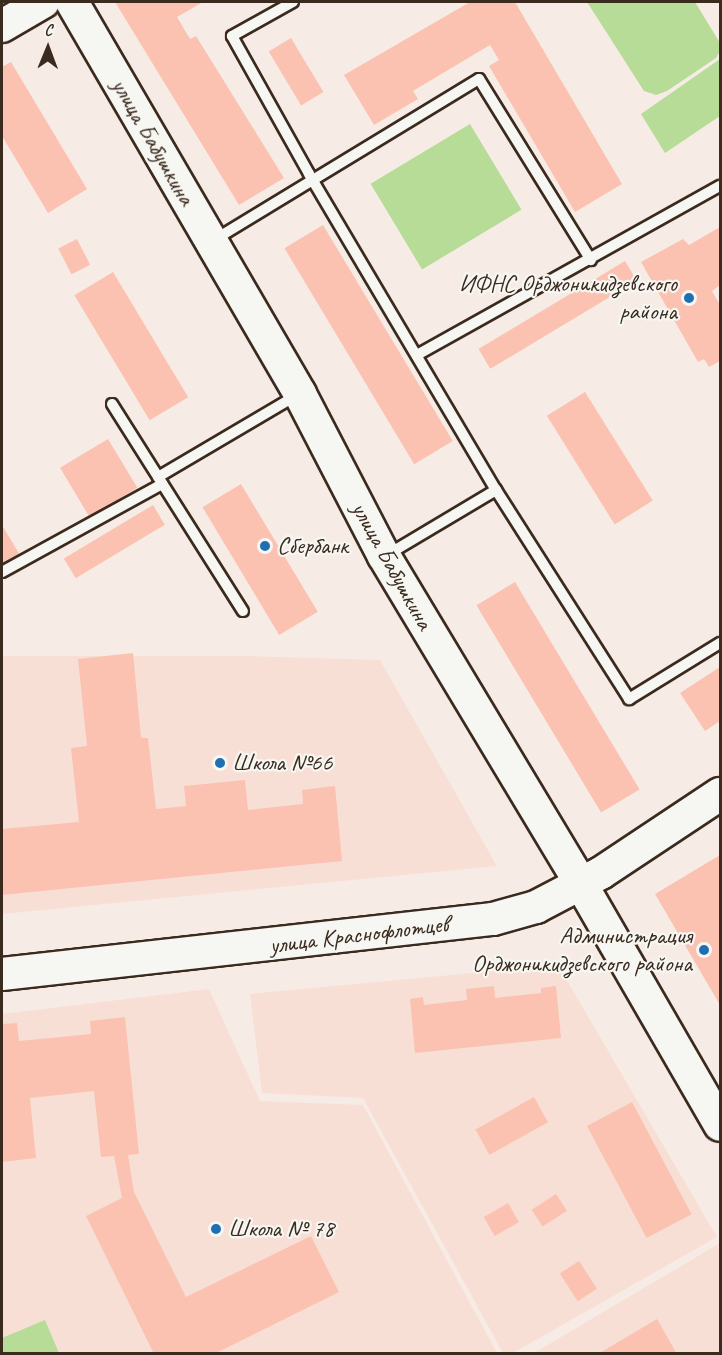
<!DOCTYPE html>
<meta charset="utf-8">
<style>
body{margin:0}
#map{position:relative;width:722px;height:1355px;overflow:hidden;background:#f7ece5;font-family:Caveat,sans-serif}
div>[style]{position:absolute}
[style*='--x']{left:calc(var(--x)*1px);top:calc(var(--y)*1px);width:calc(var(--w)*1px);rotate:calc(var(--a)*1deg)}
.built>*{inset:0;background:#f8dfd5}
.green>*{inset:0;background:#b6dc97;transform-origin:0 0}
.building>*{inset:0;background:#fbc2b1;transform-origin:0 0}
.roads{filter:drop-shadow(2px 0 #3b2a1e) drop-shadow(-2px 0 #3b2a1e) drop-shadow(0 2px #3b2a1e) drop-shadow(0 -2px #3b2a1e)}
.lane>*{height:10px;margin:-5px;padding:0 5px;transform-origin:5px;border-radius:5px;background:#f6f6f2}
.secondary>*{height:32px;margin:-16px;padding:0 16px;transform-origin:16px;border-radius:16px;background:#f6f6f2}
.dots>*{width:16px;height:16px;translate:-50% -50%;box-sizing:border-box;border:3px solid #f6f6f2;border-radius:50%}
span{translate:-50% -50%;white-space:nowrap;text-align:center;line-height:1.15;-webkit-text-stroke:4.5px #f6f6f2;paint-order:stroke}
.street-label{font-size:24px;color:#3b2a1e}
.poi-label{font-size:24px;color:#3b2a1e}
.right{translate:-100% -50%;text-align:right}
.left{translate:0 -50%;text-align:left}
.frame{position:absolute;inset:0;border:3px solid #3b2a1e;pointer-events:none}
.north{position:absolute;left:18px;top:18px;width:60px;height:60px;-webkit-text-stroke:4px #f6f6f2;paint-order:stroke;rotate:1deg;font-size:16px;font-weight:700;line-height:24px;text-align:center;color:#3b2a1e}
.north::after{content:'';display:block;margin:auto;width:21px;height:27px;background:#3b2a1e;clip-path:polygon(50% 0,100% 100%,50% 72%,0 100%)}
</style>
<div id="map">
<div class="built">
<i style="clip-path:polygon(2px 656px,249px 656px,380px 660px,497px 866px,2px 914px)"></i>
<i style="clip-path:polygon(558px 965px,717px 1237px,513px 1353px,503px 1353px,363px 1098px,262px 1093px,250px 994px)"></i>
<i style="clip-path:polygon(209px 989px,260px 1101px,363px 1105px,497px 1353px,2px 1353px,2px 1014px)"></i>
<i style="clip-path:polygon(720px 1243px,720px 1353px,534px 1353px)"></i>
</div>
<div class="green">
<i style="clip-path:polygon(587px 2px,695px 2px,720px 43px,720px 51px,716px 58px,667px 91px,656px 95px,644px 91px)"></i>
<i style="clip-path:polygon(720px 59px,720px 116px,665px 153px,641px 114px)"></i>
<i style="left:470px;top:124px;width:100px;height:116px;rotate:59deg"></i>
<i style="clip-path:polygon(45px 1320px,59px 1353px,2px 1353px,2px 1338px)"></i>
</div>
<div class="building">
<i style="clip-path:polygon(115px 2px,203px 2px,177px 17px,190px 39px,196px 36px,284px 178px,239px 205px)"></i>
<i style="clip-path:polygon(470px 2px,515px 2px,622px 184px,575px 212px,489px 66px,499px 60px,490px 45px,413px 91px,418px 99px,374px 125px,344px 75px)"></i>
<i style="left:291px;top:38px;width:63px;height:26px;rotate:59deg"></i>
<i style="clip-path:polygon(11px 62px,87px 189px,48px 213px,2px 136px,2px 67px)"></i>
<i style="left:323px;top:225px;width:252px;height:45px;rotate:59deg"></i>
<i style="clip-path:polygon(720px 227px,720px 285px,712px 291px,720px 305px,720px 361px,709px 367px,704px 359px,698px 362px,641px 262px,683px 239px,689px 245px)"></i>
<i style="left:77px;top:239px;width:29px;height:21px;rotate:63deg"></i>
<i style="left:625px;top:261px;width:23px;height:171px;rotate:59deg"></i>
<i style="left:113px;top:272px;width:146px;height:45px;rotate:59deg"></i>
<i style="left:585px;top:392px;width:128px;height:45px;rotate:58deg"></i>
<i style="left:108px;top:439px;width:57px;height:56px;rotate:59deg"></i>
<i style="left:241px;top:484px;width:149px;height:45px;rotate:59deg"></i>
<i style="left:153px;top:505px;width:23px;height:104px;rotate:59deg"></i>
<i style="clip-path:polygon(2px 525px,21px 557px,2px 569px)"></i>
<i style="left:515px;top:582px;width:242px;height:45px;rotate:59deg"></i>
<i style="clip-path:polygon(133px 653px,141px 738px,148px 738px,156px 809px,186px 806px,184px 786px,245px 780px,248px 810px,303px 804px,302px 790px,335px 786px,342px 861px,2px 895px,2px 829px,79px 822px,71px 748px,87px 746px,78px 659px)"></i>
<i style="clip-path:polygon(720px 667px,720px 721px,705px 731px,680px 693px)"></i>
<i style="clip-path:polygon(720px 855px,720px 1005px,655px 894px)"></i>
<i style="clip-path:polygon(494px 986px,495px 998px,541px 993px,541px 988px,556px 986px,561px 1038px,415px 1053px,410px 999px,423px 997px,424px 1005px,467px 1000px,466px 989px)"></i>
<i style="clip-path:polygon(125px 1017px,139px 1154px,128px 1155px,134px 1192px,186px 1297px,311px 1236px,339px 1292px,214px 1354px,154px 1354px,86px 1216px,122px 1198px,114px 1156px,101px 1157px,94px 1091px,30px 1098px,36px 1158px,2px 1162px,2px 1024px,17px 1023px,19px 1041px,91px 1034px,90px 1021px)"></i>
<i style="left:534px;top:1097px;width:29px;height:67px;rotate:61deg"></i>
<i style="left:632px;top:1102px;width:127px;height:51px;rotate:62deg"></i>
<i style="left:556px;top:1194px;width:20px;height:29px;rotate:57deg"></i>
<i style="left:508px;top:1203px;width:22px;height:28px;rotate:60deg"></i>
<i style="left:579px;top:1261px;width:33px;height:23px;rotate:57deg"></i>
<i style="clip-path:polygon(657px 1319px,677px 1354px,598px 1354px)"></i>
</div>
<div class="roads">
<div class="lane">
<i style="--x:293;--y:2;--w:70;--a:150.9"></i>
<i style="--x:232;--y:36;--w:158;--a:60.8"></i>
<i style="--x:309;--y:174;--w:367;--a:59.4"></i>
<i style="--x:496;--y:490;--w:248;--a:57.5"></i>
<i style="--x:629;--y:699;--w:107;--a:-31.6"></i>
<i style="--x:214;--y:240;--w:310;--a:-31.3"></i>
<i style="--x:479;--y:79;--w:213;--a:58.3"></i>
<i style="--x:417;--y:355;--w:347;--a:-29.2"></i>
<i style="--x:112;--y:404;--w:245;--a:57.7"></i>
<i style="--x:158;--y:477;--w:161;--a:-30.5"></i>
<i style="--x:387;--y:555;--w:127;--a:-30.8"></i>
<i style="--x:2;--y:572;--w:183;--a:-28.8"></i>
</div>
<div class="secondary">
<i style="--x:72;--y:2;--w:453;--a:59.8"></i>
<i style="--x:300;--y:394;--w:182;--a:62.6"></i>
<i style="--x:384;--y:556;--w:383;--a:59"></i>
<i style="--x:581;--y:884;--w:278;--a:60"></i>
<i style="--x:2;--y:26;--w:48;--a:-30.3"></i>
<i style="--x:2;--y:974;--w:494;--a:-6.4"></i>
<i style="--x:493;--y:919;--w:45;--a:-15.6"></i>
<i style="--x:536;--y:907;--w:73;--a:-27.6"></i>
<i style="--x:601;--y:873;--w:143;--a:-33.6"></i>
</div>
</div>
<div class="dots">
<i style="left:689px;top:298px;background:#1f6fb2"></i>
<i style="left:265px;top:546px;background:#1f6fb2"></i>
<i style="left:220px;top:763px;background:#1f6fb2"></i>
<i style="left:704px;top:950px;background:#1f6fb2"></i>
<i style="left:216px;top:1229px;background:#1f6fb2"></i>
</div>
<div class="street-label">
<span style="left:153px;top:142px;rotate:60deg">улица Бабушкина</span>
<span style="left:392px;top:566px;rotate:61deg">улица Бабушкина</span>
<span style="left:359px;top:935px;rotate:-7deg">улица Краснофлотцев</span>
</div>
<div class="poi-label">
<span class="right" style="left:677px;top:298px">ИФНС Орджоникидзевского<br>района</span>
<span class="left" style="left:277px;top:546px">Сбербанк</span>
<span class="left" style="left:232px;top:763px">Школа №66</span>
<span class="right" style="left:692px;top:950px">Администрация<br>Орджоникидзевского района</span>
<span class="left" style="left:228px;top:1229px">Школа № 78</span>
</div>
<div class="frame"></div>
<div class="north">С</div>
</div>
